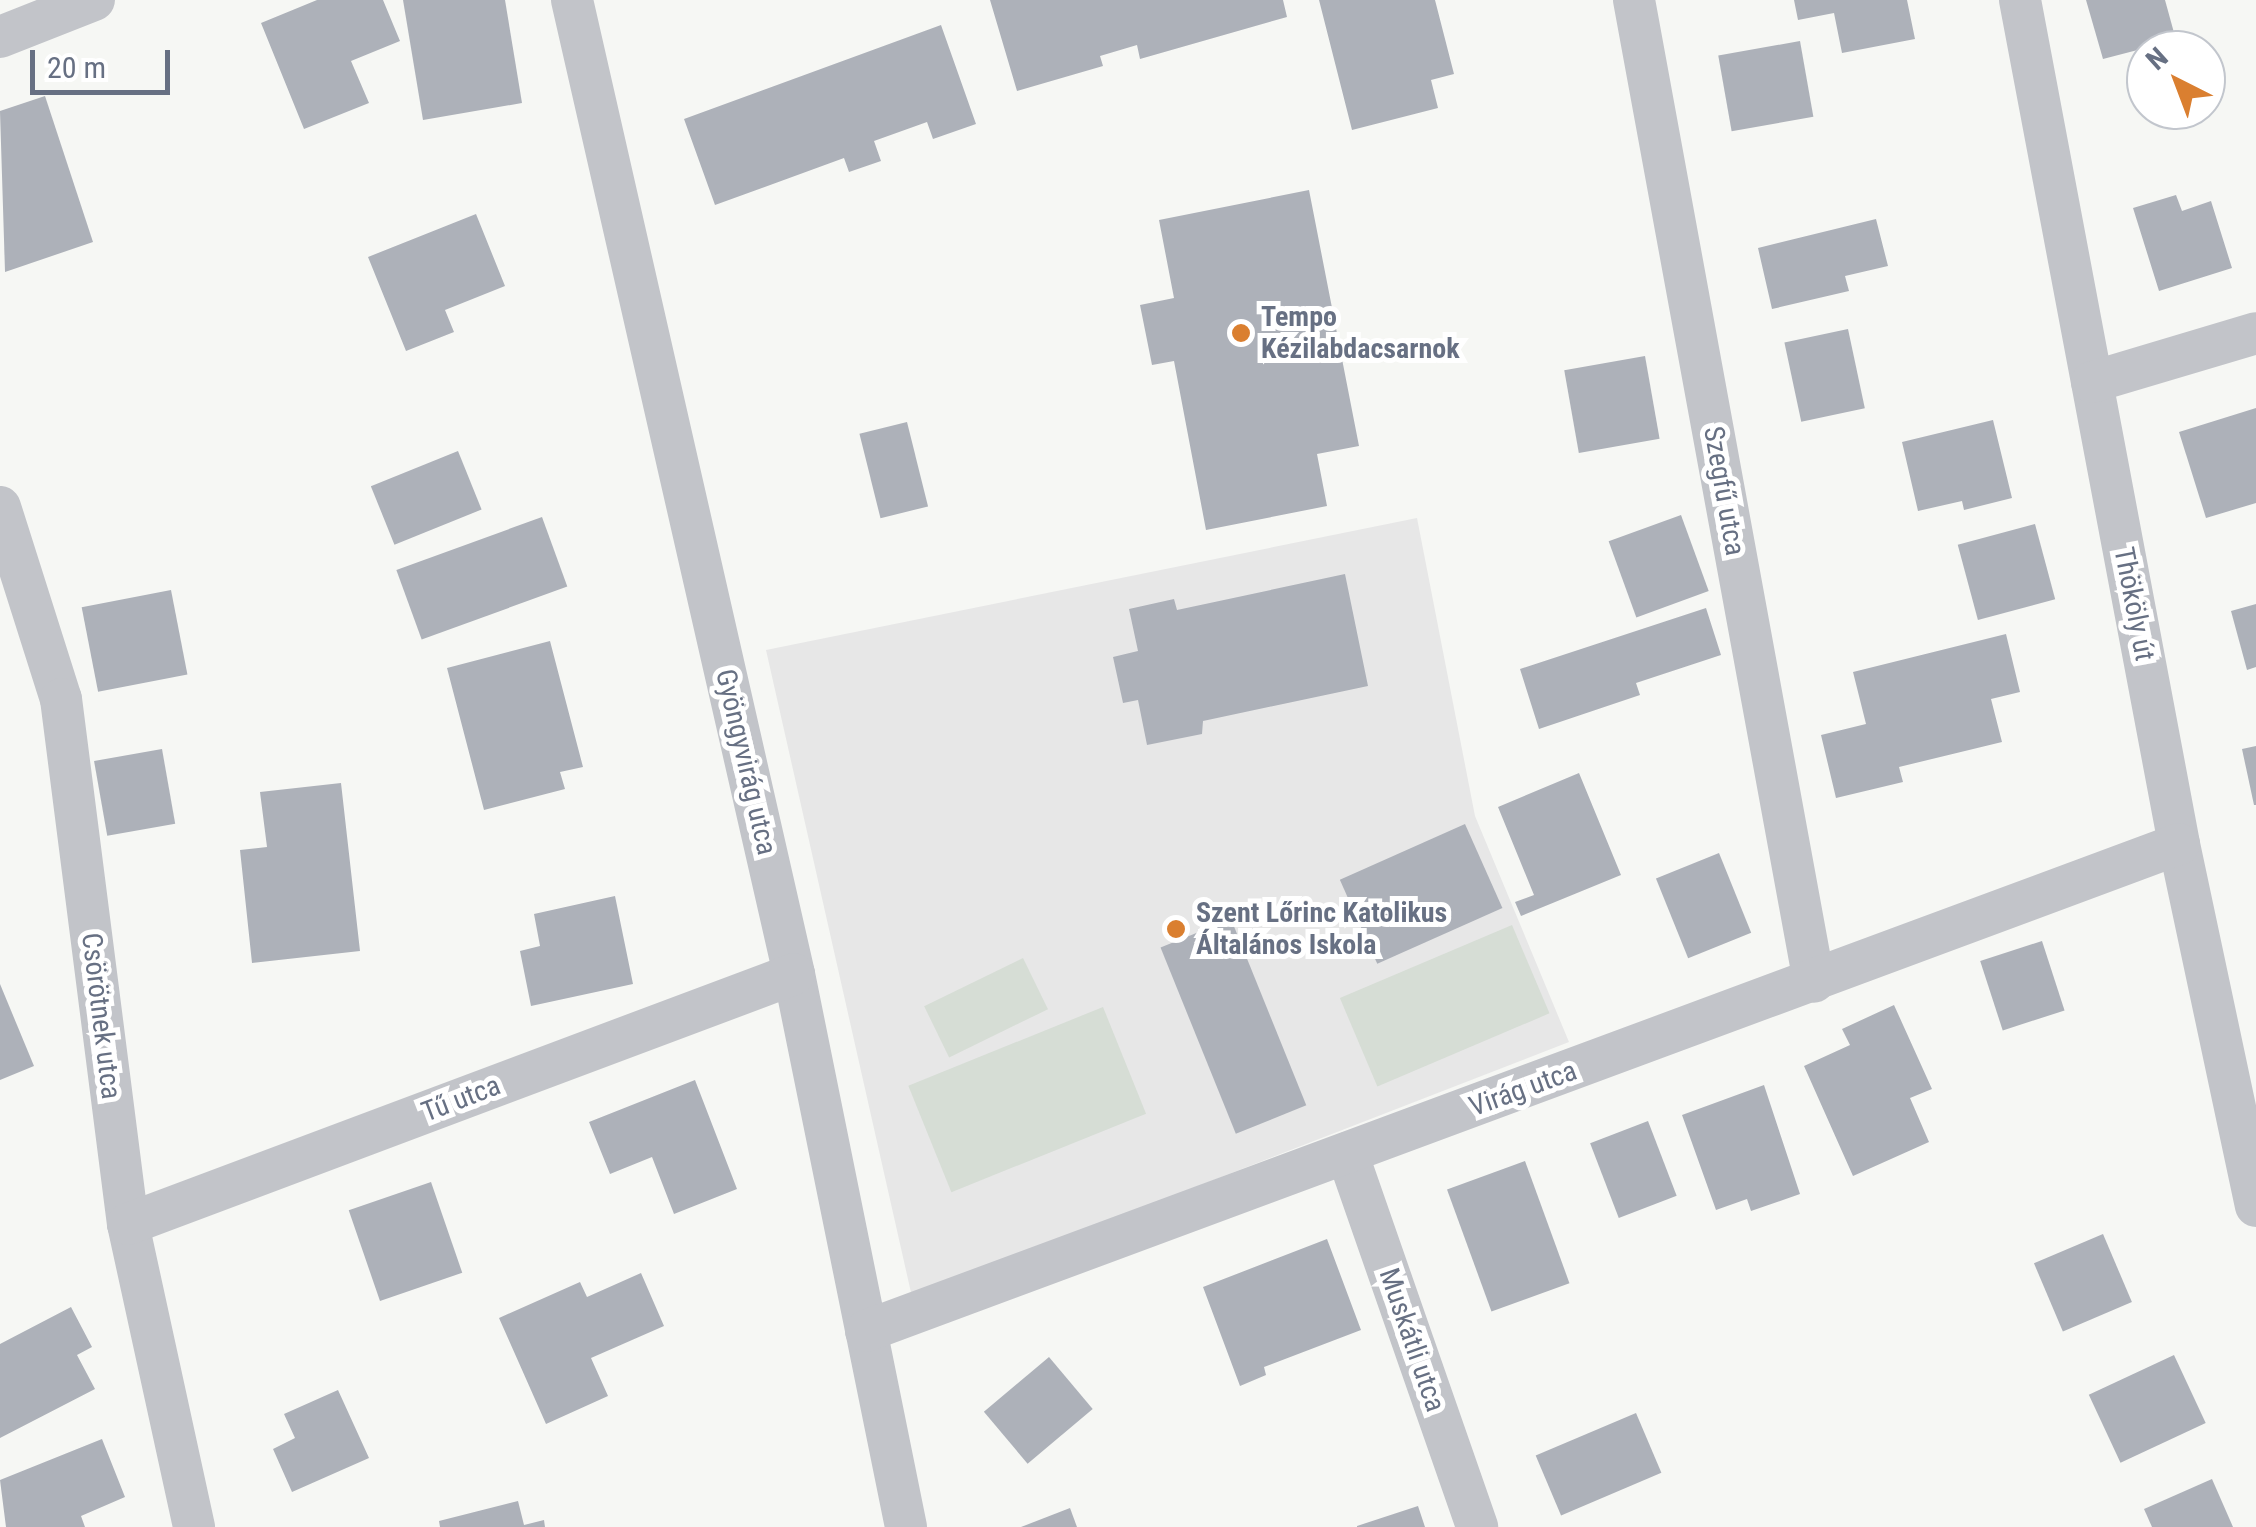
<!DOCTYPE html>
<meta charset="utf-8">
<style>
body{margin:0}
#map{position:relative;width:2256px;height:1527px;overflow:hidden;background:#f6f7f4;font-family:"Roboto Condensed",sans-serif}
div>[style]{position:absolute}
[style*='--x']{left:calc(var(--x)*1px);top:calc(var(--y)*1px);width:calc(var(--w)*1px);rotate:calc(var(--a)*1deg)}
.built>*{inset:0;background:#e7e7e7}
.green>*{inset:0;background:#d6ddd5;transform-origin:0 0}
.building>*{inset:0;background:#adb1b9;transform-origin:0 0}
.minor>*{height:42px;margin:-21px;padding:0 21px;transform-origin:21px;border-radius:21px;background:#c2c4c9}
.dots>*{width:28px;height:28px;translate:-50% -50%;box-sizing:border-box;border:5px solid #fff;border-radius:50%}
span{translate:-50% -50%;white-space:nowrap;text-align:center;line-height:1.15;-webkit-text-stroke:10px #fff;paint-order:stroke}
.poi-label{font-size:28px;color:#677083;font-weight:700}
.left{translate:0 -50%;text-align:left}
.street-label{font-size:28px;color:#677083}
.north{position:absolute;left:2126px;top:30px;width:100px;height:100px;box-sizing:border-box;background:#fff;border:2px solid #c2c6cd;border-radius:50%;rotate:318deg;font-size:28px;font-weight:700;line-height:40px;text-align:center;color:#677083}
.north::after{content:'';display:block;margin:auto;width:35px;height:45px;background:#da7f30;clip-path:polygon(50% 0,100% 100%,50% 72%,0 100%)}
.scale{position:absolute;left:30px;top:50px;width:140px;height:45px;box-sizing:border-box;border:5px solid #677083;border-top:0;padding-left:12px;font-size:30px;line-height:35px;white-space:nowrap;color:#677083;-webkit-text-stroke:8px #fff;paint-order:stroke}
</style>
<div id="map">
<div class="built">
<i style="clip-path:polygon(1417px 518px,1475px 816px,1569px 1042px,912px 1297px,766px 650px)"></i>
</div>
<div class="green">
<i style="left:1512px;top:925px;width:96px;height:187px;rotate:67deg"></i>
<i style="left:1023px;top:958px;width:57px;height:110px;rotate:64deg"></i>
<i style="left:1103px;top:1007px;width:115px;height:210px;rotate:68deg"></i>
</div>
<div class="building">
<i style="clip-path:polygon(317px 0,383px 0,400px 41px,351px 61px,369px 103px,304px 129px,261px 23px)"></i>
<i style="clip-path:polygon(403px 0,505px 0,522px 103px,423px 120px)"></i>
<i style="clip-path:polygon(990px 0,1283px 0,1287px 17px,1140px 59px,1137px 45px,1100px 56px,1103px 66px,1017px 91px)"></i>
<i style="clip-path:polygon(1319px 0,1435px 0,1454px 74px,1431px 80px,1438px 108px,1352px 130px)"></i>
<i style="clip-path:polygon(1794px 0,1907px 0,1915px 39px,1842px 53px,1834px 13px,1798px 20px)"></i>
<i style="clip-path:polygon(2086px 0,2165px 0,2176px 40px,2103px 59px)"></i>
<i style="clip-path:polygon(941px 25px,976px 124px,933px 139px,927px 122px,874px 141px,881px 161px,849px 172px,844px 158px,715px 205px,684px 119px)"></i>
<i style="left:1800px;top:41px;width:77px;height:83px;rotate:80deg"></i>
<i style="clip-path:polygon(45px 96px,93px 242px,5px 272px,0 111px)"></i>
<i style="clip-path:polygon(1309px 190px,1359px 446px,1317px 454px,1327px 506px,1206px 530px,1174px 361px,1152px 365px,1140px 305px,1174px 298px,1159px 220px)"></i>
<i style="clip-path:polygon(2176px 195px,2182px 211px,2211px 201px,2232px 268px,2159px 291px,2133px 208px)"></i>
<i style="clip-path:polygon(476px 214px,505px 286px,445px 310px,454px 332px,406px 351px,368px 257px)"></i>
<i style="clip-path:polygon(1876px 219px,1888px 266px,1845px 276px,1849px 291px,1772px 309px,1758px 248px)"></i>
<i style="left:1848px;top:329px;width:81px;height:65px;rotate:78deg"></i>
<i style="left:1645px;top:356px;width:84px;height:82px;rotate:80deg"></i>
<i style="clip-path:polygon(2256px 408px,2256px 503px,2206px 518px,2179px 432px)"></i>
<i style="clip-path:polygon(1993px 420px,2012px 498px,1964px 510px,1962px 501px,1918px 511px,1902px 442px)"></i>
<i style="left:907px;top:422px;width:87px;height:49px;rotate:76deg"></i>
<i style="left:458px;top:451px;width:63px;height:94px;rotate:68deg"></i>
<i style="left:1681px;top:515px;width:81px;height:77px;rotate:70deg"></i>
<i style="left:542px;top:517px;width:74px;height:155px;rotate:70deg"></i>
<i style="left:2035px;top:524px;width:78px;height:80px;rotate:75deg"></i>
<i style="clip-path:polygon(1345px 574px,1368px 686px,1203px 721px,1202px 734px,1147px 745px,1138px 700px,1123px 703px,1113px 657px,1138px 651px,1129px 609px,1174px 599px,1177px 610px)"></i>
<i style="left:171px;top:590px;width:86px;height:91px;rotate:79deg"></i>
<i style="clip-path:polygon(2256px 604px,2256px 667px,2247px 670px,2231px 611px)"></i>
<i style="clip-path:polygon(1706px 608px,1721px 655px,1636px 683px,1640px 695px,1539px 729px,1520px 669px)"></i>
<i style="clip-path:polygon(2006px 634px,2020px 692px,1991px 699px,2002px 742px,1899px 767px,1903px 782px,1836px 798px,1821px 735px,1866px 724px,1853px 672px)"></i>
<i style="clip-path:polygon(550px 641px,583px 767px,560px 772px,565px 789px,484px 810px,447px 668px)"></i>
<i style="clip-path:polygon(2256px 746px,2256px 805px,2254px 805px,2242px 749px)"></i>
<i style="left:162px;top:749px;width:76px;height:69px;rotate:80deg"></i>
<i style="clip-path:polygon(1579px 773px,1621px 875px,1521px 916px,1515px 902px,1534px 895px,1498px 807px)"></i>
<i style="clip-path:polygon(341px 783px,360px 951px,252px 963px,240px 850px,267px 847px,260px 792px)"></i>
<i style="left:1465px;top:824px;width:92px;height:137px;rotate:66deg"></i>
<i style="left:1719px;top:853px;width:86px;height:68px;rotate:68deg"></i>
<i style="clip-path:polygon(615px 896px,633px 984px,531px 1006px,520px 951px,540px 946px,534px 914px)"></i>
<i style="left:1231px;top:919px;width:201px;height:76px;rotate:68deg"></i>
<i style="left:2042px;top:941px;width:73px;height:65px;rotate:72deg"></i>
<i style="clip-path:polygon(0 984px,34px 1066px,0 1080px)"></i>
<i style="clip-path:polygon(1894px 1005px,1932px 1089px,1910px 1098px,1929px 1142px,1853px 1176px,1804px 1066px,1850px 1045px,1842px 1029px)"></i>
<i style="clip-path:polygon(695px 1080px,737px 1189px,674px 1214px,652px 1157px,610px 1174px,589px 1122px)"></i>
<i style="clip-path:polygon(1764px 1085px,1800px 1194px,1751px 1211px,1747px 1199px,1716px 1210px,1682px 1115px)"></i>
<i style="left:1648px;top:1121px;width:80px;height:62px;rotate:69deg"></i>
<i style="left:1525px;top:1161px;width:130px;height:83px;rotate:70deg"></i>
<i style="left:431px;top:1182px;width:96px;height:87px;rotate:71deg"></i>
<i style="left:2103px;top:1234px;width:74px;height:75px;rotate:67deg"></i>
<i style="clip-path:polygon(1327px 1239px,1361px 1330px,1264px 1367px,1266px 1375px,1240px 1386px,1203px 1287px)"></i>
<i style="clip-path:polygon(641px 1273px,664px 1326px,591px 1358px,608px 1396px,546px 1424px,499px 1318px,580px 1282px,587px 1297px)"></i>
<i style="clip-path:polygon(71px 1307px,92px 1347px,77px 1355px,95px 1389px,0 1438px,0 1344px)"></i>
<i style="left:2174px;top:1355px;width:75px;height:94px;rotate:65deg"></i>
<i style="left:1049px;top:1357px;width:68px;height:85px;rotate:50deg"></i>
<i style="clip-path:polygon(338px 1390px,369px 1458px,292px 1492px,273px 1449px,295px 1438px,284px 1414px)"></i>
<i style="left:1636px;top:1413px;width:65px;height:109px;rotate:67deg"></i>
<i style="clip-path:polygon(102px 1439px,125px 1497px,81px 1516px,85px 1527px,6px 1527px,0 1480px)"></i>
<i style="clip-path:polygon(2212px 1479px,2233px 1527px,2152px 1527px,2144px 1509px)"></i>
<i style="clip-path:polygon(518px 1501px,524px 1525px,544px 1520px,545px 1527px,440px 1527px,439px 1521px)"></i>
<i style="clip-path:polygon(1418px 1506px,1425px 1527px,1357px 1527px,1357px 1526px)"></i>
<i style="clip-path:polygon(1070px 1508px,1077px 1527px,1021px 1527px)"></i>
</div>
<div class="minor">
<i style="--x:572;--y:0;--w:999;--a:77.16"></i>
<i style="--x:794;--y:974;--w:564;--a:78.55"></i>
<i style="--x:1634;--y:0;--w:998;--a:79.61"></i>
<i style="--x:2020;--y:0;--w:859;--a:79.33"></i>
<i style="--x:2179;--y:844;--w:370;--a:78"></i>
<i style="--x:0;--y:37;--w:101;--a:-21.5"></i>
<i style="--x:2092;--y:382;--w:171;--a:-16.6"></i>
<i style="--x:0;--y:507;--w:201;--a:72.4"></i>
<i style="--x:61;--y:699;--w:529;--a:82.73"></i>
<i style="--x:128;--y:1224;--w:310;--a:77.7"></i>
<i style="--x:1347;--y:1153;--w:396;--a:70.8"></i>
<i style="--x:128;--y:1224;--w:711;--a:-20.57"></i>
<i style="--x:866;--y:1331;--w:1400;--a:-20.35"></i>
</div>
<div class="dots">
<i style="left:1241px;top:333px;background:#da7f30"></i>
<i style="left:1176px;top:929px;background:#da7f30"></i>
</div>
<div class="poi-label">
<span class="left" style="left:1261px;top:333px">Tempo<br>Kézilabdacsarnok</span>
<span class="left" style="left:1196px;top:929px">Szent Lőrinc Katolikus<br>Általános Iskola</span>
</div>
<div class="street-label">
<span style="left:1724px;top:491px;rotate:80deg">Szegfű utca</span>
<span style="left:2134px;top:604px;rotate:79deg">Thököly út</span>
<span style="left:746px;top:762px;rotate:77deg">Gyöngyvirág utca</span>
<span style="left:101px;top:1016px;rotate:83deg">Csörötnek utca</span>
<span style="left:1523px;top:1089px;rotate:-20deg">Virág utca</span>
<span style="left:461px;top:1099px;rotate:-21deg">Tű utca</span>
<span style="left:1412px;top:1340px;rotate:71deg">Muskátli utca</span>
</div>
<div class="north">N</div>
<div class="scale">20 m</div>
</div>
